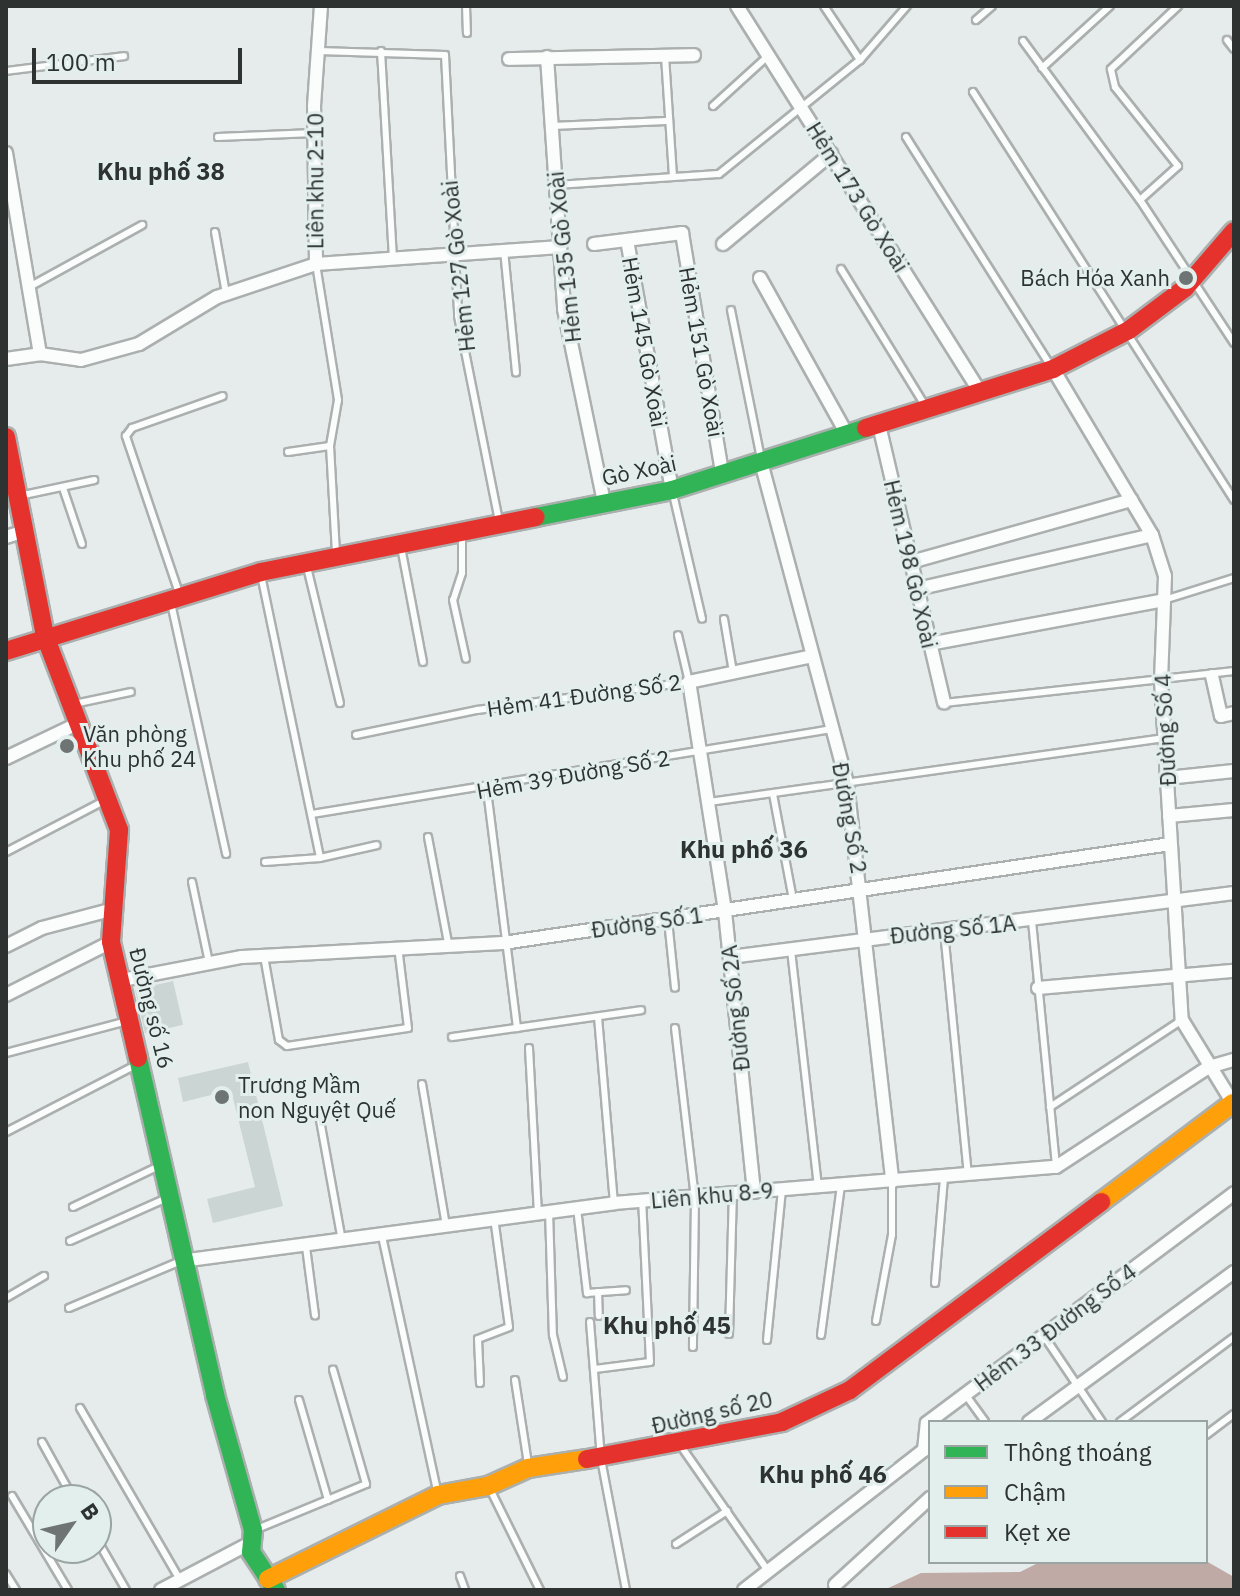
<!DOCTYPE html>
<meta charset="utf-8">
<style>
body{margin:0}
#map{position:relative;width:1240px;height:1596px;overflow:hidden;background:#e5eceb;font-family:"IBM Plex Sans",sans-serif}
div>[style]{position:absolute}
[style*='--x']{left:calc(var(--x)*1px);top:calc(var(--y)*1px);width:calc(var(--w)*1px);rotate:calc(var(--a)*1deg)}
.water>*{inset:0;background:#bfaaa6}
.building>*{inset:0;background:#cbd5d3;transform-origin:0 0}
.roads{filter:drop-shadow(2px 0 #abb0af) drop-shadow(-2px 0 #abb0af) drop-shadow(0 2px #abb0af) drop-shadow(0 -2px #abb0af)}
.lane>*{height:6px;margin:-3px;padding:0 3px;transform-origin:3px;border-radius:3px;background:#fbfcfc}
.street>*{height:12px;margin:-6px;padding:0 6px;transform-origin:6px;border-radius:6px;background:#fbfcfc}
.fast>*{height:18px;margin:-9px;padding:0 9px;transform-origin:9px;border-radius:9px;background:#30b455}
.slow>*{height:18px;margin:-9px;padding:0 9px;transform-origin:9px;border-radius:9px;background:#ff9f0a}
.jam>*{height:18px;margin:-9px;padding:0 9px;transform-origin:9px;border-radius:9px;background:#e5322d}
.dots>*{width:22px;height:22px;translate:-50% -50%;box-sizing:border-box;border:4px solid #e2efec;border-radius:50%}
span{translate:-50% -50%;white-space:nowrap;text-align:center;line-height:1.15;-webkit-text-stroke:6px #e2efec;paint-order:stroke}
.street-label{font-size:22px;color:#2e3332}
.poi-label{font-size:22px;color:#2e3332}
.right{translate:-100% -50%;text-align:right}
.left{translate:0 -50%;text-align:left}
.neighbourhood-label{font-size:24px;color:#2e3332;font-weight:700}
.frame{position:absolute;inset:0;border:8px solid #2e3332;pointer-events:none}
.legend{position:absolute;left:928px;top:1420px;width:280px;height:144px;box-sizing:border-box;background:#e2efec;border:2px solid #9aa4a2;margin:0;padding:10px 14px;list-style:none;font-size:24px;color:#2e3332}
.legend li{display:flex;align-items:center;gap:16px;height:40px}
.legend b{width:40px;border:2px solid #9aa4a2}
.north{position:absolute;left:32px;top:1484px;width:80px;height:80px;box-sizing:border-box;background:#e2efec;border:2px solid #9aa4a2;border-radius:50%;rotate:56deg;font-size:22px;font-weight:700;line-height:32px;text-align:center;color:#2e3332}
.north::after{content:'';display:block;margin:auto;width:28px;height:36px;background:#6e7473;clip-path:polygon(50% 0,100% 100%,50% 72%,0 100%)}
.scale{position:absolute;left:32px;top:48px;width:210px;height:36px;box-sizing:border-box;border:4px solid #2e3332;border-top:0;padding-left:10px;font-size:24px;line-height:28px;white-space:nowrap;color:#2e3332;-webkit-text-stroke:6px #e2efec;paint-order:stroke}
</style>
<div id="map">
<div class="water">
<i style="clip-path:polygon(1206px 1561px,1234px 1577px,1234px 1590px,884px 1590px,921px 1573px,1020px 1572px,1040px 1562px)"></i>
</div>
<div class="building">
<i style="left:173px;top:981px;width:45px;height:39px;rotate:77deg"></i>
<i style="clip-path:polygon(248px 1062px,283px 1206px,213px 1223px,207px 1199px,255px 1187px,231px 1090px,183px 1102px,178px 1078px)"></i>
</div>
<div class="roads">
<div class="lane">
<i style="--x:466;--y:6;--w:27;--a:88"></i>
<i style="--x:824;--y:6;--w:65;--a:56.3"></i>
<i style="--x:976;--y:20;--w:21;--a:-41"></i>
<i style="--x:1227;--y:40;--w:11;--a:52"></i>
<i style="--x:1023;--y:41;--w:197;--a:53.7"></i>
<i style="--x:1140;--y:200;--w:171;--a:56.7"></i>
<i style="--x:319;--y:51;--w:126;--a:1.8"></i>
<i style="--x:445;--y:55;--w:261;--a:87.1"></i>
<i style="--x:458;--y:316;--w:210;--a:78.7"></i>
<i style="--x:381;--y:51;--w:206;--a:86.7"></i>
<i style="--x:665;--y:56;--w:120;--a:86.2"></i>
<i style="--x:1042;--y:68;--w:92;--a:-42.4"></i>
<i style="--x:6;--y:71;--w:119;--a:-7.2"></i>
<i style="--x:973;--y:92;--w:484;--a:57.4"></i>
<i style="--x:713;--y:106;--w:76;--a:-42.3"></i>
<i style="--x:552;--y:126;--w:114;--a:-2.5"></i>
<i style="--x:218;--y:137;--w:96;--a:-2.4"></i>
<i style="--x:906;--y:137;--w:271;--a:57.7"></i>
<i style="--x:556;--y:185;--w:163;--a:-3.9"></i>
<i style="--x:719;--y:174;--w:181;--a:-39"></i>
<i style="--x:860;--y:60;--w:72;--a:-49"></i>
<i style="--x:1140;--y:200;--w:51;--a:-41.8"></i>
<i style="--x:1178;--y:166;--w:101;--a:-128.6"></i>
<i style="--x:1115;--y:87;--w:18;--a:-103"></i>
<i style="--x:1111;--y:69;--w:92;--a:-43.2"></i>
<i style="--x:215;--y:232;--w:63;--a:79.9"></i>
<i style="--x:504;--y:250;--w:123;--a:84.4"></i>
<i style="--x:316;--y:264;--w:138;--a:80.8"></i>
<i style="--x:338;--y:400;--w:47;--a:99.9"></i>
<i style="--x:330;--y:446;--w:108;--a:86.8"></i>
<i style="--x:841;--y:269;--w:162;--a:58.4"></i>
<i style="--x:31;--y:286;--w:127;--a:-28.8"></i>
<i style="--x:731;--y:310;--w:152;--a:78.6"></i>
<i style="--x:288;--y:452;--w:42;--a:-8.1"></i>
<i style="--x:63;--y:488;--w:59;--a:71.3"></i>
<i style="--x:673;--y:494;--w:128;--a:76.9"></i>
<i style="--x:19;--y:496;--w:77;--a:-12"></i>
<i style="--x:462;--y:536;--w:37;--a:90"></i>
<i style="--x:462;--y:573;--w:28;--a:108"></i>
<i style="--x:453;--y:600;--w:60;--a:77.6"></i>
<i style="--x:401;--y:547;--w:117;--a:79.2"></i>
<i style="--x:307;--y:567;--w:140;--a:76.4"></i>
<i style="--x:261;--y:575;--w:289;--a:78.2"></i>
<i style="--x:179;--y:593;--w:166;--a:-108.7"></i>
<i style="--x:126;--y:436;--w:10;--a:-53"></i>
<i style="--x:132;--y:428;--w:96;--a:-19.4"></i>
<i style="--x:1164;--y:600;--w:73;--a:-17.4"></i>
<i style="--x:171;--y:603;--w:257;--a:77.6"></i>
<i style="--x:724;--y:619;--w:54;--a:80.4"></i>
<i style="--x:944;--y:703;--w:292;--a:-6.3"></i>
<i style="--x:74;--y:704;--w:58;--a:-11.9"></i>
<i style="--x:356;--y:735;--w:124;--a:-11.7"></i>
<i style="--x:477;--y:710;--w:214;--a:-7.5"></i>
<i style="--x:689;--y:682;--w:48;--a:-103.2"></i>
<i style="--x:487;--y:790;--w:240;--a:82.8"></i>
<i style="--x:773;--y:794;--w:108;--a:79.3"></i>
<i style="--x:709;--y:802;--w:460;--a:-8"></i>
<i style="--x:312;--y:814;--w:527;--a:-9.28"></i>
<i style="--x:428;--y:837;--w:108;--a:79.3"></i>
<i style="--x:6;--y:852;--w:110;--a:-27.5"></i>
<i style="--x:265;--y:862;--w:55;--a:-4.2"></i>
<i style="--x:320;--y:858;--w:58;--a:-12.8"></i>
<i style="--x:192;--y:882;--w:83;--a:78.1"></i>
<i style="--x:668;--y:920;--w:68;--a:84.1"></i>
<i style="--x:1032;--y:921;--w:247;--a:84.4"></i>
<i style="--x:944;--y:931;--w:244;--a:84.4"></i>
<i style="--x:791;--y:950;--w:239;--a:83.5"></i>
<i style="--x:264;--y:956;--w:85;--a:79.9"></i>
<i style="--x:279;--y:1040;--w:10;--a:37"></i>
<i style="--x:287;--y:1046;--w:122;--a:-8.5"></i>
<i style="--x:408;--y:1028;--w:82;--a:-97"></i>
<i style="--x:598;--y:1017;--w:187;--a:85.1"></i>
<i style="--x:675;--y:1028;--w:172;--a:83.3"></i>
<i style="--x:695;--y:1199;--w:148;--a:90.8"></i>
<i style="--x:452;--y:1037;--w:191;--a:-8.1"></i>
<i style="--x:529;--y:1048;--w:164;--a:86.9"></i>
<i style="--x:6;--y:1053;--w:125;--a:-14.8"></i>
<i style="--x:422;--y:1084;--w:144;--a:80.4"></i>
<i style="--x:1050;--y:1107;--w:158;--a:-33.4"></i>
<i style="--x:318;--y:1109;--w:134;--a:79.7"></i>
<i style="--x:6;--y:1132;--w:148;--a:-27.3"></i>
<i style="--x:73;--y:1207;--w:95;--a:-25.5"></i>
<i style="--x:577;--y:1208;--w:86;--a:83.3"></i>
<i style="--x:587;--y:1293;--w:39;--a:-4"></i>
<i style="--x:549;--y:1211;--w:124;--a:88.2"></i>
<i style="--x:553;--y:1335;--w:43;--a:76.6"></i>
<i style="--x:382;--y:1236;--w:264;--a:77.8"></i>
<i style="--x:70;--y:1241;--w:106;--a:-23.9"></i>
<i style="--x:306;--y:1247;--w:69;--a:82.5"></i>
<i style="--x:935;--y:1283;--w:106;--a:-85.1"></i>
<i style="--x:598;--y:1292;--w:24;--a:88"></i>
<i style="--x:6;--y:1298;--w:44;--a:-30.1"></i>
<i style="--x:69;--y:1308;--w:121;--a:-22.8"></i>
<i style="--x:876;--y:1321;--w:87;--a:-79.5"></i>
<i style="--x:892;--y:1235;--w:54;--a:-90"></i>
<i style="--x:590;--y:1322;--w:137;--a:85.4"></i>
<i style="--x:601;--y:1459;--w:133;--a:79.2"></i>
<i style="--x:729;--y:1334;--w:141;--a:-88.4"></i>
<i style="--x:821;--y:1335;--w:150;--a:-82.4"></i>
<i style="--x:1044;--y:1336;--w:104;--a:56"></i>
<i style="--x:767;--y:1340;--w:152;--a:-84.3"></i>
<i style="--x:595;--y:1369;--w:55;--a:-7.3"></i>
<i style="--x:650;--y:1362;--w:162;--a:-92.8"></i>
<i style="--x:515;--y:1380;--w:85;--a:81.2"></i>
<i style="--x:480;--y:1383;--w:44;--a:-92.6"></i>
<i style="--x:478;--y:1339;--w:33;--a:-21"></i>
<i style="--x:509;--y:1327;--w:110;--a:-97.8"></i>
<i style="--x:965;--y:1394;--w:34;--a:54"></i>
<i style="--x:299;--y:1400;--w:104;--a:73.8"></i>
<i style="--x:80;--y:1408;--w:197;--a:59.8"></i>
<i style="--x:1120;--y:1422;--w:142;--a:-36.7"></i>
<i style="--x:1206;--y:1435;--w:35;--a:-37"></i>
<i style="--x:42;--y:1442;--w:66;--a:61.1"></i>
<i style="--x:683;--y:1449;--w:149;--a:55.1"></i>
<i style="--x:490;--y:1489;--w:113;--a:63.7"></i>
<i style="--x:12;--y:1496;--w:109;--a:59.2"></i>
<i style="--x:257;--y:1529;--w:118;--a:-22.4"></i>
<i style="--x:366;--y:1484;--w:119;--a:-106.1"></i>
<i style="--x:96;--y:1538;--w:60;--a:60"></i>
<i style="--x:676;--y:1544;--w:61;--a:-32.9"></i>
<i style="--x:6;--y:1574;--w:19;--a:58"></i>
<i style="--x:460;--y:1576;--w:15;--a:70"></i>
</div>
<div class="street">
<i style="--x:737;--y:6;--w:452;--a:57.8"></i>
<i style="--x:547;--y:57;--w:253;--a:86.1"></i>
<i style="--x:564;--y:309;--w:197;--a:78.3"></i>
<i style="--x:509;--y:59;--w:185;--a:-1.2"></i>
<i style="--x:6;--y:153;--w:204;--a:80.4"></i>
<i style="--x:627;--y:240;--w:254;--a:79.8"></i>
<i style="--x:594;--y:244;--w:89;--a:-7.1"></i>
<i style="--x:682;--y:233;--w:242;--a:80.5"></i>
<i style="--x:723;--y:244;--w:141;--a:-39.8"></i>
<i style="--x:316;--y:264;--w:158;--a:-90.7"></i>
<i style="--x:314;--y:106;--w:100;--a:-86"></i>
<i style="--x:760;--y:278;--w:181;--a:60.9"></i>
<i style="--x:6;--y:359;--w:34;--a:-8"></i>
<i style="--x:40;--y:354;--w:41;--a:8.3"></i>
<i style="--x:81;--y:360;--w:60;--a:-15.4"></i>
<i style="--x:139;--y:344;--w:91;--a:-31.1"></i>
<i style="--x:217;--y:297;--w:104;--a:-18.4"></i>
<i style="--x:316;--y:264;--w:245;--a:-4"></i>
<i style="--x:1053;--y:369;--w:193;--a:59.2"></i>
<i style="--x:1152;--y:535;--w:43;--a:72.4"></i>
<i style="--x:1165;--y:576;--w:105;--a:92.2"></i>
<i style="--x:1161;--y:681;--w:340;--a:86.5"></i>
<i style="--x:1182;--y:1020;--w:100;--a:58.5"></i>
<i style="--x:879;--y:425;--w:285;--a:76.8"></i>
<i style="--x:761;--y:462;--w:332;--a:75"></i>
<i style="--x:847;--y:783;--w:401;--a:83.5"></i>
<i style="--x:6;--y:537;--w:19;--a:-18"></i>
<i style="--x:911;--y:562;--w:229;--a:-15.7"></i>
<i style="--x:917;--y:589;--w:241;--a:-12.9"></i>
<i style="--x:929;--y:644;--w:239;--a:-10.6"></i>
<i style="--x:1212;--y:676;--w:41;--a:77.3"></i>
<i style="--x:1221;--y:716;--w:13;--a:-13"></i>
<i style="--x:6;--y:758;--w:79;--a:-25.6"></i>
<i style="--x:1167;--y:778;--w:67;--a:-6"></i>
<i style="--x:1169;--y:816;--w:65;--a:-5.3"></i>
<i style="--x:6;--y:946;--w:40;--a:-26.6"></i>
<i style="--x:42;--y:928;--w:70;--a:-14.8"></i>
<i style="--x:730;--y:957;--w:508;--a:-7.24"></i>
<i style="--x:122;--y:980;--w:122;--a:-10.9"></i>
<i style="--x:242;--y:957;--w:261;--a:-3.1"></i>
<i style="--x:503;--y:943;--w:674;--a:-8.44"></i>
<i style="--x:1038;--y:988;--w:197;--a:-5"></i>
<i style="--x:6;--y:995;--w:118;--a:-26.8"></i>
<i style="--x:754;--y:1192;--w:282;--a:-95.9"></i>
<i style="--x:725;--y:911;--w:232;--a:-98.9"></i>
<i style="--x:689;--y:682;--w:126;--a:-11.9"></i>
<i style="--x:189;--y:1260;--w:429;--a:-7.6"></i>
<i style="--x:614;--y:1203;--w:443;--a:-4.7"></i>
<i style="--x:1056;--y:1167;--w:183;--a:-33.2"></i>
<i style="--x:1209;--y:1067;--w:26;--a:-16"></i>
<i style="--x:1029;--y:1422;--w:254;--a:-36.2"></i>
<i style="--x:835;--y:1585;--w:129;--a:-42.5"></i>
<i style="--x:161;--y:1590;--w:103;--a:-27.8"></i>
<i style="--x:744;--y:1590;--w:228;--a:-37.9"></i>
<i style="--x:924;--y:1450;--w:27;--a:-84"></i>
<i style="--x:927;--y:1423;--w:384;--a:-36.8"></i>
</div>
<div class="fast">
<i style="--x:536;--y:517;--w:139;--a:-11.2"></i>
<i style="--x:672;--y:490;--w:204;--a:-17.7"></i>
<i style="--x:138;--y:1058;--w:346;--a:77.1"></i>
<i style="--x:215;--y:1395;--w:140;--a:74.3"></i>
<i style="--x:253;--y:1530;--w:22;--a:95"></i>
<i style="--x:251;--y:1552;--w:45;--a:56.7"></i>
</div>
<div class="slow">
<i style="--x:1101;--y:1202;--w:165;--a:-36.9"></i>
<i style="--x:268;--y:1579;--w:190;--a:-26.3"></i>
<i style="--x:438;--y:1495;--w:51;--a:-10.2"></i>
<i style="--x:488;--y:1486;--w:44;--a:-24.2"></i>
<i style="--x:528;--y:1468;--w:60;--a:-8.7"></i>
</div>
<div class="jam">
<i style="--x:866;--y:428;--w:196;--a:-17.5"></i>
<i style="--x:1053;--y:369;--w:85;--a:-27.2"></i>
<i style="--x:1129;--y:330;--w:70;--a:-36.9"></i>
<i style="--x:1185;--y:288;--w:75;--a:-49.3"></i>
<i style="--x:6;--y:437;--w:203;--a:78.9"></i>
<i style="--x:45;--y:636;--w:208;--a:69.1"></i>
<i style="--x:119;--y:830;--w:112;--a:94.1"></i>
<i style="--x:111;--y:942;--w:119;--a:76.9"></i>
<i style="--x:6;--y:651;--w:267;--a:-17.2"></i>
<i style="--x:261;--y:572;--w:280;--a:-11.3"></i>
<i style="--x:587;--y:1459;--w:198;--a:-10.7"></i>
<i style="--x:782;--y:1422;--w:75;--a:-25.2"></i>
<i style="--x:850;--y:1390;--w:314;--a:-36.8"></i>
</div>
</div>
<div class="dots">
<i style="left:1186px;top:278px;background:#6e7473"></i>
<i style="left:67px;top:746px;background:#6e7473"></i>
<i style="left:222px;top:1097px;background:#6e7473"></i>
</div>
<div class="street-label">
<span style="left:315px;top:181px;rotate:-90deg">Liên khu 2-10</span>
<span style="left:858px;top:197px;rotate:58deg">Hẻm 173 Gò Xoài</span>
<span style="left:564px;top:257px;rotate:-96deg">Hẻm 135 Gò Xoài</span>
<span style="left:458px;top:266px;rotate:-96deg">Hẻm 127 Gò Xoài</span>
<span style="left:645px;top:342px;rotate:80deg">Hẻm 145 Gò Xoài</span>
<span style="left:702px;top:352px;rotate:80deg">Hẻm 151 Gò Xoài</span>
<span style="left:639px;top:470px;rotate:-12deg">Gò Xoài</span>
<span style="left:911px;top:564px;rotate:77deg">Hẻm 198 Gò Xoài</span>
<span style="left:584px;top:695px;rotate:-8deg">Hẻm 41 Đường Số 2</span>
<span style="left:1165px;top:730px;rotate:-93deg">Đường Số 4</span>
<span style="left:573px;top:774px;rotate:-10deg">Hẻm 39 Đường Số 2</span>
<span style="left:850px;top:818px;rotate:80deg">Đường Số 2</span>
<span style="left:647px;top:922px;rotate:-8deg">Đường Số 1</span>
<span style="left:953px;top:929px;rotate:-6deg">Đường Số 1A</span>
<span style="left:152px;top:1008px;rotate:76deg">Đường số 16</span>
<span style="left:735px;top:1008px;rotate:-96deg">Đường Số 2A</span>
<span style="left:712px;top:1195px;rotate:-5deg">Liên khu 8-9</span>
<span style="left:1055px;top:1327px;rotate:-37deg">Hẻm 33 Đường Số 4</span>
<span style="left:712px;top:1412px;rotate:-13deg">Đường số 20</span>
</div>
<div class="poi-label">
<span class="right" style="left:1170px;top:278px">Bách Hóa Xanh</span>
<span class="left" style="left:83px;top:746px">Văn phòng<br>Khu phố 24</span>
<span class="left" style="left:238px;top:1097px">Trương Mầm<br>non Nguyệt Quế</span>
</div>
<div class="neighbourhood-label">
<span style="left:161px;top:172px">Khu phố 38</span>
<span style="left:744px;top:850px">Khu phố 36</span>
<span style="left:667px;top:1326px">Khu phố 45</span>
<span style="left:823px;top:1475px">Khu phố 46</span>
</div>
<div class="frame"></div>
<ul class="legend">
<li><b style="height:10px;background:#30b455"></b>Thông thoáng</li>
<li><b style="height:10px;background:#ff9f0a"></b>Chậm</li>
<li><b style="height:10px;background:#e5322d"></b>Kẹt xe</li>
</ul>
<div class="north">B</div>
<div class="scale">100 m</div>
</div>
